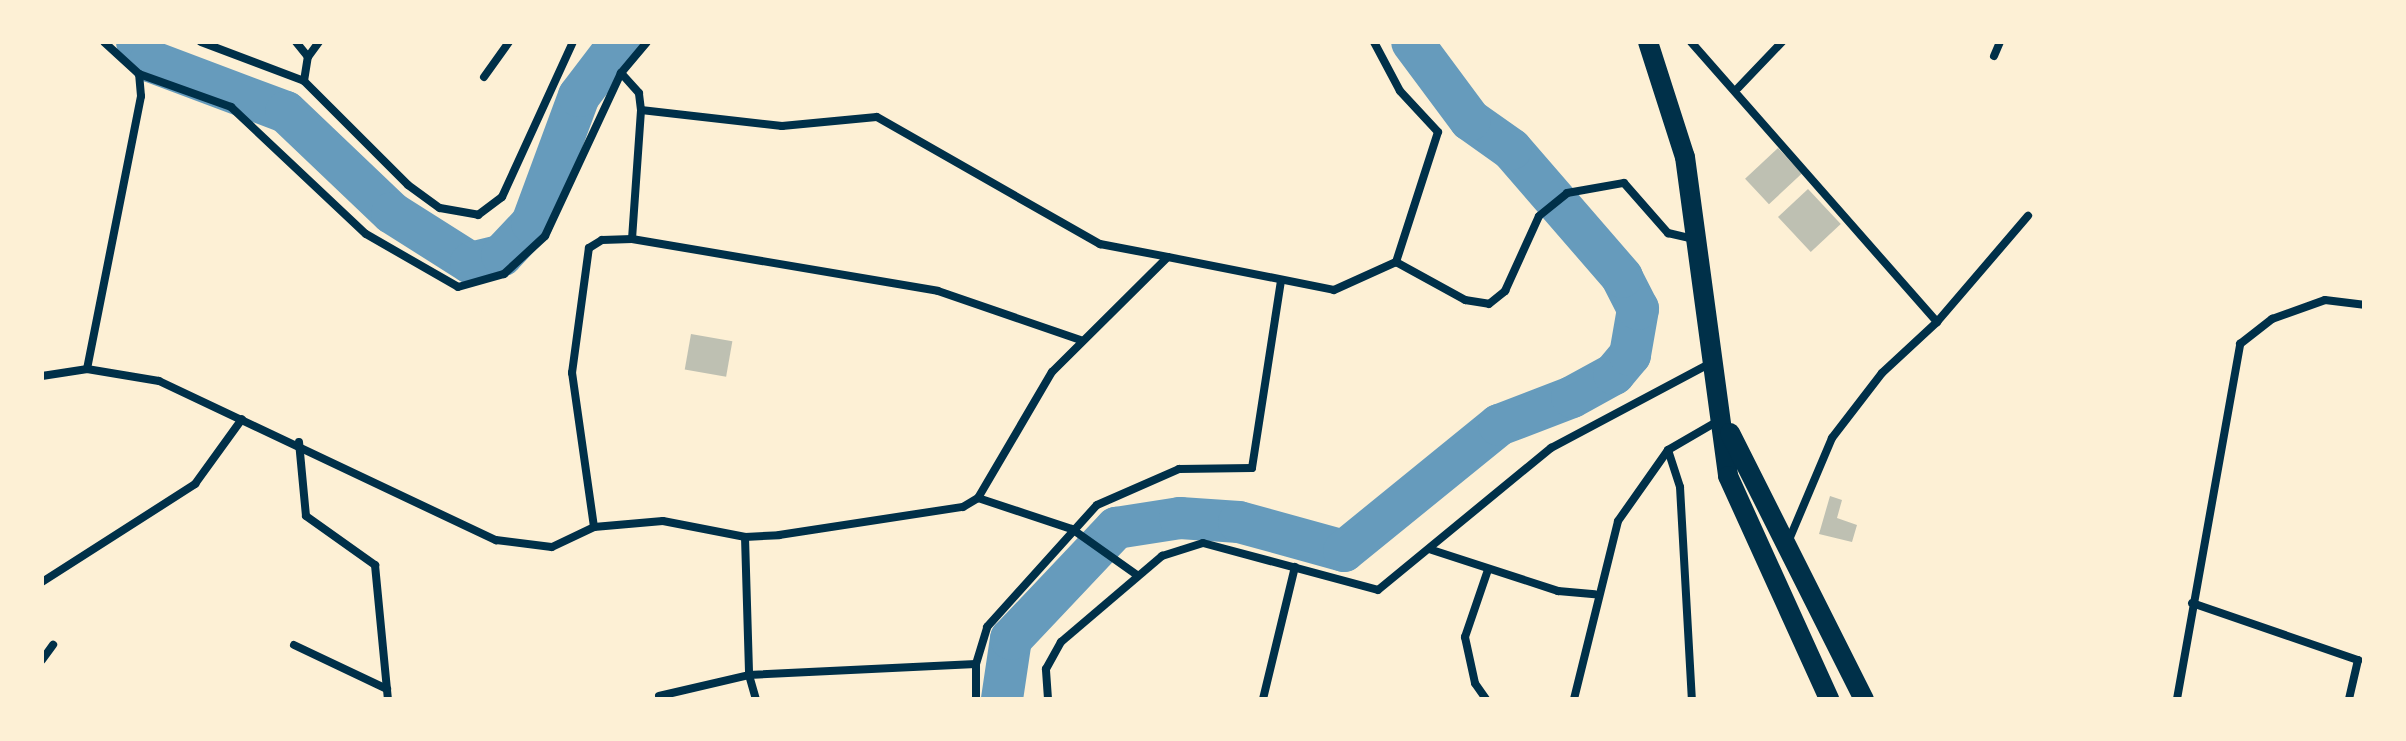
<!DOCTYPE html>
<style>
body{margin:0}
#map{position:relative;width:2406px;height:741px;overflow:hidden;background:#fdf0d5;font-family:Quicksand,sans-serif}
div>[style]{position:absolute}
[style*='--x']{left:calc(var(--x)*1px);top:calc(var(--y)*1px);width:calc(var(--w)*1px);rotate:calc(var(--a)*1deg)}
.river>*{height:42px;margin:-21px;padding:0 21px;transform-origin:21px;border-radius:21px;background:#669bbc}
.building>*{inset:0;background:#bec0b2;transform-origin:0 0}
.minor>*{height:8px;margin:-4px;padding:0 4px;transform-origin:4px;border-radius:4px;background:#003049}
.trunk>*{height:20px;margin:-10px;padding:0 10px;transform-origin:10px;border-radius:10px;background:#003049}
span{translate:-50% -50%;white-space:nowrap;text-align:center;line-height:1.15;-webkit-text-stroke:8px #fdf0d5;paint-order:stroke}
.frame{position:absolute;inset:0;border:44px solid #fdf0d5;pointer-events:none}
</style>
<div id="map">
<div class="river">
<i style="--x:137;--y:42;--w:23;--a:56"></i>
<i style="--x:150;--y:61;--w:145;--a:20.6"></i>
<i style="--x:286;--y:112;--w:146;--a:43.6"></i>
<i style="--x:392;--y:213;--w:93;--a:32.3"></i>
<i style="--x:471;--y:263;--w:32;--a:-14"></i>
<i style="--x:502;--y:255;--w:44;--a:-46.8"></i>
<i style="--x:532;--y:223;--w:135;--a:-69.7"></i>
<i style="--x:579;--y:96;--w:68;--a:-52.8"></i>
<i style="--x:1002;--y:699;--w:61;--a:-81.5"></i>
<i style="--x:1011;--y:639;--w:153;--a:-46.6"></i>
<i style="--x:1116;--y:528;--w:65;--a:-8.9"></i>
<i style="--x:1180;--y:518;--w:59;--a:3.9"></i>
<i style="--x:1239;--y:522;--w:109;--a:15.4"></i>
<i style="--x:1344;--y:551;--w:200;--a:-39.1"></i>
<i style="--x:1499;--y:425;--w:78;--a:-21"></i>
<i style="--x:1572;--y:397;--w:48;--a:-28.7"></i>
<i style="--x:1614;--y:374;--w:25;--a:-50"></i>
<i style="--x:1630;--y:355;--w:47;--a:-80.1"></i>
<i style="--x:1638;--y:309;--w:36;--a:-117"></i>
<i style="--x:1622;--y:277;--w:169;--a:-130.9"></i>
<i style="--x:1511;--y:149;--w:50;--a:-144.7"></i>
<i style="--x:1470;--y:120;--w:97;--a:-126.6"></i>
</div>
<div class="building">
<i style="left:1778px;top:148px;width:35px;height:45px;rotate:47deg"></i>
<i style="left:1808px;top:189px;width:48px;height:41px;rotate:47deg"></i>
<i style="left:691px;top:334px;width:42px;height:36px;rotate:10deg"></i>
<i style="clip-path:polygon(1830px 496px,1842px 500px,1837px 518px,1857px 525px,1852px 542px,1819px 534px)"></i>
</div>
<div class="minor">
<i style="--x:201;--y:42;--w:110;--a:20.7"></i>
<i style="--x:304;--y:81;--w:147;--a:45"></i>
<i style="--x:408;--y:185;--w:39;--a:36"></i>
<i style="--x:440;--y:208;--w:39;--a:10"></i>
<i style="--x:478;--y:215;--w:30;--a:-37"></i>
<i style="--x:502;--y:197;--w:170;--a:-65.4"></i>
<i style="--x:296;--y:42;--w:19;--a:51"></i>
<i style="--x:308;--y:57;--w:19;--a:-54"></i>
<i style="--x:1374;--y:42;--w:55;--a:62"></i>
<i style="--x:1400;--y:91;--w:56;--a:47.2"></i>
<i style="--x:1438;--y:132;--w:137;--a:107.9"></i>
<i style="--x:1691;--y:42;--w:373;--a:48.7"></i>
<i style="--x:1937;--y:322;--w:75;--a:137.2"></i>
<i style="--x:1882;--y:373;--w:82;--a:127.6"></i>
<i style="--x:1832;--y:438;--w:111;--a:112.9"></i>
<i style="--x:1994;--y:56;--w:15;--a:-67"></i>
<i style="--x:139;--y:74;--w:98;--a:19.7"></i>
<i style="--x:231;--y:107;--w:185;--a:43.3"></i>
<i style="--x:366;--y:234;--w:106;--a:29.9"></i>
<i style="--x:458;--y:287;--w:48;--a:-15.8"></i>
<i style="--x:504;--y:274;--w:56;--a:-42.8"></i>
<i style="--x:545;--y:236;--w:180;--a:-65"></i>
<i style="--x:484;--y:77;--w:43;--a:-54.5"></i>
<i style="--x:304;--y:81;--w:24;--a:-81"></i>
<i style="--x:1738;--y:88;--w:64;--a:-46.3"></i>
<i style="--x:641;--y:110;--w:142;--a:6.5"></i>
<i style="--x:782;--y:126;--w:95;--a:-5.4"></i>
<i style="--x:877;--y:117;--w:257;--a:29.7"></i>
<i style="--x:1100;--y:244;--w:69;--a:10.8"></i>
<i style="--x:632;--y:239;--w:129;--a:-86"></i>
<i style="--x:641;--y:110;--w:17;--a:-97"></i>
<i style="--x:639;--y:93;--w:27;--a:-132"></i>
<i style="--x:621;--y:73;--w:40;--a:-50"></i>
<i style="--x:1937;--y:322;--w:140;--a:-49.4"></i>
<i style="--x:87;--y:369;--w:278;--a:-78.8"></i>
<i style="--x:141;--y:96;--w:22;--a:-95"></i>
<i style="--x:139;--y:74;--w:47;--a:-137.6"></i>
<i style="--x:42;--y:376;--w:46;--a:-8.8"></i>
<i style="--x:87;--y:369;--w:73;--a:9.5"></i>
<i style="--x:159;--y:381;--w:373;--a:25.3"></i>
<i style="--x:496;--y:540;--w:56;--a:7.1"></i>
<i style="--x:552;--y:547;--w:47;--a:-25.5"></i>
<i style="--x:594;--y:527;--w:69;--a:-5"></i>
<i style="--x:663;--y:521;--w:84;--a:11"></i>
<i style="--x:745;--y:537;--w:34;--a:-3"></i>
<i style="--x:779;--y:535;--w:186;--a:-8.7"></i>
<i style="--x:963;--y:507;--w:17;--a:-31"></i>
<i style="--x:978;--y:498;--w:146;--a:-59.6"></i>
<i style="--x:1052;--y:372;--w:163;--a:-44.8"></i>
<i style="--x:1168;--y:257;--w:169;--a:11.2"></i>
<i style="--x:1334;--y:290;--w:68;--a:-24.3"></i>
<i style="--x:1396;--y:262;--w:79;--a:28.8"></i>
<i style="--x:1465;--y:300;--w:24;--a:9"></i>
<i style="--x:1489;--y:304;--w:21;--a:-39"></i>
<i style="--x:1505;--y:291;--w:82;--a:-65.6"></i>
<i style="--x:1539;--y:216;--w:36;--a:-39"></i>
<i style="--x:1567;--y:193;--w:58;--a:-10"></i>
<i style="--x:1624;--y:183;--w:67;--a:48.7"></i>
<i style="--x:1668;--y:233;--w:28;--a:13"></i>
<i style="--x:299;--y:442;--w:74;--a:84.6"></i>
<i style="--x:306;--y:516;--w:85;--a:35.4"></i>
<i style="--x:375;--y:565;--w:135;--a:84.5"></i>
<i style="--x:1668;--y:450;--w:39;--a:72"></i>
<i style="--x:1680;--y:487;--w:212;--a:86.8"></i>
<i style="--x:978;--y:498;--w:99;--a:18.3"></i>
<i style="--x:1072;--y:529;--w:80;--a:35.3"></i>
<i style="--x:594;--y:527;--w:156;--a:-98.1"></i>
<i style="--x:572;--y:373;--w:126;--a:-82.3"></i>
<i style="--x:589;--y:248;--w:15;--a:-32"></i>
<i style="--x:602;--y:240;--w:30;--a:-2"></i>
<i style="--x:632;--y:239;--w:310;--a:9.6"></i>
<i style="--x:938;--y:291;--w:153;--a:19"></i>
<i style="--x:745;--y:537;--w:138;--a:88.3"></i>
<i style="--x:749;--y:675;--w:25;--a:74"></i>
<i style="--x:1432;--y:550;--w:133;--a:18"></i>
<i style="--x:1558;--y:591;--w:37;--a:5"></i>
<i style="--x:42;--y:582;--w:182;--a:-32.6"></i>
<i style="--x:195;--y:484;--w:80;--a:-54.1"></i>
<i style="--x:2192;--y:603;--w:176;--a:19"></i>
<i style="--x:2358;--y:660;--w:40;--a:103"></i>
<i style="--x:294;--y:645;--w:103;--a:25.3"></i>
<i style="--x:42;--y:660;--w:19;--a:-54"></i>
<i style="--x:659;--y:696;--w:92;--a:-13.1"></i>
<i style="--x:749;--y:675;--w:227;--a:-2.8"></i>
<i style="--x:976;--y:664;--w:39;--a:-73"></i>
<i style="--x:987;--y:627;--w:164;--a:-48"></i>
<i style="--x:1097;--y:505;--w:90;--a:-23.7"></i>
<i style="--x:1179;--y:469;--w:73;--a:-0.8"></i>
<i style="--x:1252;--y:468;--w:189;--a:-81.2"></i>
<i style="--x:976;--y:699;--w:35;--a:-90"></i>
<i style="--x:1048;--y:699;--w:30;--a:-94"></i>
<i style="--x:1046;--y:669;--w:31;--a:-61"></i>
<i style="--x:1061;--y:642;--w:133;--a:-40.4"></i>
<i style="--x:1162;--y:556;--w:43;--a:-17.6"></i>
<i style="--x:1203;--y:543;--w:181;--a:15"></i>
<i style="--x:1378;--y:590;--w:224;--a:-39.4"></i>
<i style="--x:1551;--y:448;--w:181;--a:-28"></i>
<i style="--x:1263;--y:699;--w:136;--a:-76.4"></i>
<i style="--x:1486;--y:699;--w:19;--a:-125"></i>
<i style="--x:1475;--y:683;--w:47;--a:-102.3"></i>
<i style="--x:1465;--y:637;--w:71;--a:-71.1"></i>
<i style="--x:1574;--y:699;--w:183;--a:-76.1"></i>
<i style="--x:1618;--y:521;--w:87;--a:-54.8"></i>
<i style="--x:1668;--y:450;--w:58;--a:-30.1"></i>
<i style="--x:2177;--y:699;--w:361;--a:-79.9"></i>
<i style="--x:2240;--y:344;--w:41;--a:-38"></i>
<i style="--x:2272;--y:319;--w:56;--a:-19.7"></i>
<i style="--x:2325;--y:300;--w:39;--a:7"></i>
</div>
<div class="trunk">
<i style="--x:1648;--y:42;--w:121;--a:72.2"></i>
<i style="--x:1685;--y:157;--w:322;--a:82.3"></i>
<i style="--x:1728;--y:476;--w:245;--a:65.6"></i>
<i style="--x:1730;--y:433;--w:298;--a:63.3"></i>
</div>
<div class="frame"></div>
</div>
